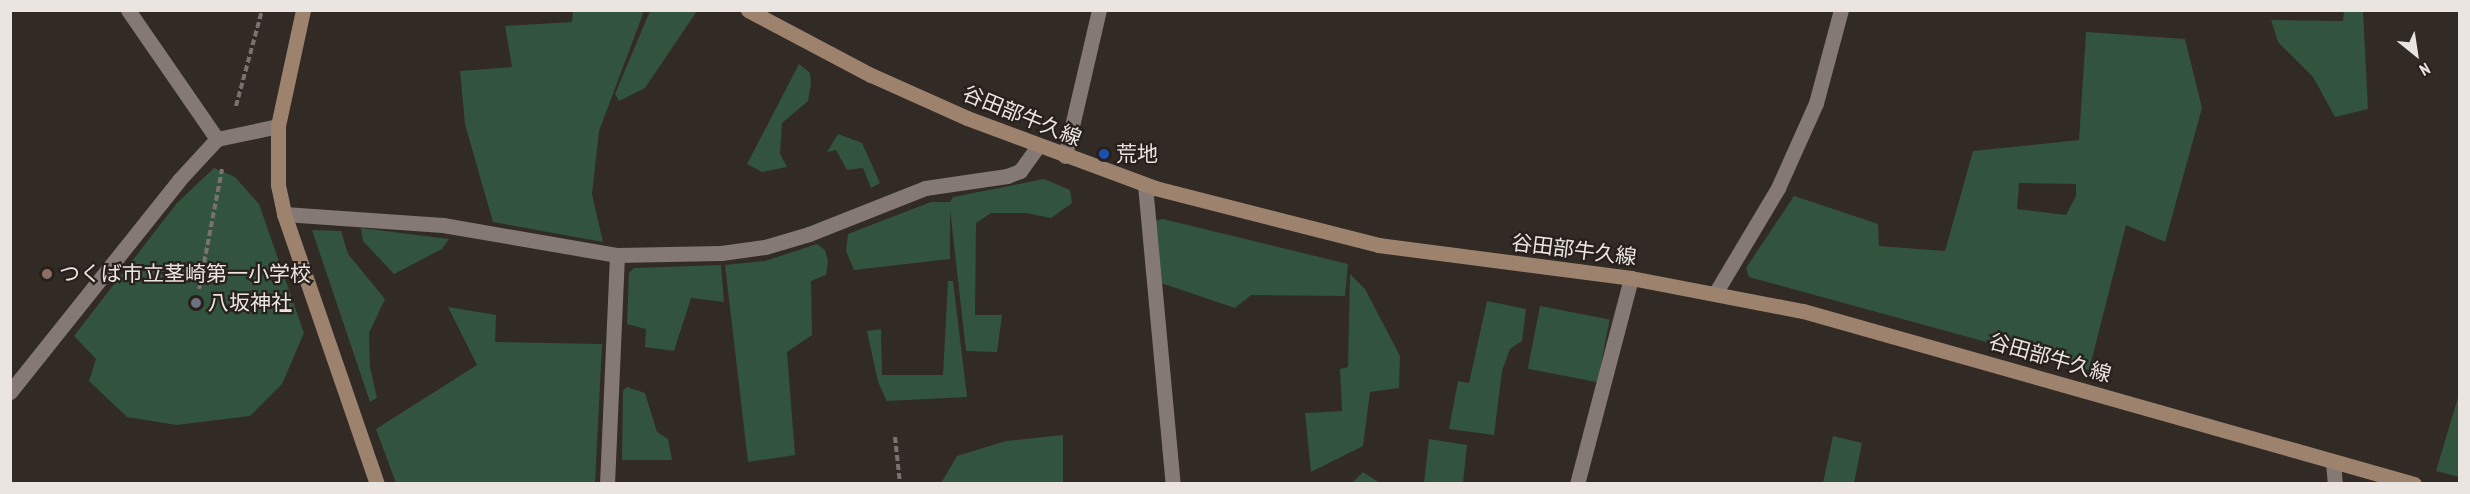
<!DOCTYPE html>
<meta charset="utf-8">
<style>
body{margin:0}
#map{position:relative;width:2470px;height:494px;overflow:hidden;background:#322a25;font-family:"PT Sans Narrow","Noto Sans JP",sans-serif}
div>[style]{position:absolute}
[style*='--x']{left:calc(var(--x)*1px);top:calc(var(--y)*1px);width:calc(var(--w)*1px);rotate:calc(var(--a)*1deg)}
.green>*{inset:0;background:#32533d;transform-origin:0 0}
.path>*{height:4px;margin-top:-2px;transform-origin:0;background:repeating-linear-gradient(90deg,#7a726e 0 6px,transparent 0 9px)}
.street>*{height:15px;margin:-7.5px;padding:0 7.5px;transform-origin:7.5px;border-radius:7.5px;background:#847974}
.secondary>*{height:15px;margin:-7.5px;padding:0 7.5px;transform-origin:7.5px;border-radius:7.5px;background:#9d836e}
.dots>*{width:16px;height:16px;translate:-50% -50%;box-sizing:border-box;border:3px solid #28201c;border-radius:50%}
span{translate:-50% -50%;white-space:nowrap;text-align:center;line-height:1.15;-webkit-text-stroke:4.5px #28201c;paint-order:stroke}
.street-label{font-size:21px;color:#ebe5e2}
.poi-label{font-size:21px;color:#ebe5e2}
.left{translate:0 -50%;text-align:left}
.frame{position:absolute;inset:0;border:12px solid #ebe5e2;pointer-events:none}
.north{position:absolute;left:2386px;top:24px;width:60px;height:60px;-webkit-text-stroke:4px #28201c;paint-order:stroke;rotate:150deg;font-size:16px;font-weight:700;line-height:24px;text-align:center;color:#ebe5e2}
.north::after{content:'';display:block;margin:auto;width:21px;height:27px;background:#ebe5e2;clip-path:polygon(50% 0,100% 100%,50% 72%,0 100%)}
</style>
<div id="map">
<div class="green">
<i style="clip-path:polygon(573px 11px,644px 11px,599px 131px,592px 194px,603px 242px,493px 222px,465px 124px,460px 71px,512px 67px,505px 26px,572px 22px)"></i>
<i style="clip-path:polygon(650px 11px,697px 11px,645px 88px,619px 101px,615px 94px)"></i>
<i style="clip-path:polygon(2344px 11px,2363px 11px,2368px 109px,2335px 117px,2313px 77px,2278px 42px,2271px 20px,2343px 21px)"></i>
<i style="clip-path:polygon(evenodd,2086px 32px,2185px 39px,2202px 108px,2165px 242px,2126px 225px,2089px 370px,1749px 277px,1746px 268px,1794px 196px,1878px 224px,1879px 246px,1945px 251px,1973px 151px,2079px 140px,2086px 32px,2019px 183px,2076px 184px,2076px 196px,2066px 215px,2017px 209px,2019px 183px)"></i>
<i style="clip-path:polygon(799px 64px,810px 73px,811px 84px,808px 101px,782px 123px,780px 154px,787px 167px,762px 172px,747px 164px)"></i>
<i style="clip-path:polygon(838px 134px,862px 143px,880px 183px,871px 188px,863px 168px,847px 170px,836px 150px,827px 152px)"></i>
<i style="clip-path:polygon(214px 168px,235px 177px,259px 204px,304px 333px,282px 384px,250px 416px,177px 425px,127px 417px,89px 381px,96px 359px,74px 336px,177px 203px)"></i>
<i style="clip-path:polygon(1044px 179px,1070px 190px,1072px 203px,1051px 218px,1026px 213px,991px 213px,976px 223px,975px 315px,1002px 315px,997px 352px,966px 351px,950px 209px,950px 259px,854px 270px,846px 251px,848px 234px,931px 202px,950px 202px,953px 197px)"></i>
<i style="clip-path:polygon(1163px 219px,1348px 264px,1345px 296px,1251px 295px,1235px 308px,1161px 283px,1154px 221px)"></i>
<i style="clip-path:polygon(361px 228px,449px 239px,442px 249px,394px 274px,363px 241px)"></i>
<i style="clip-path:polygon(312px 230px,341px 231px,348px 254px,385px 299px,369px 333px,370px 367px,377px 398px,370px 402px)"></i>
<i style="clip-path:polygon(817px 244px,825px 250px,828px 261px,826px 275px,811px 281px,812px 335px,787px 352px,795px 455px,748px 462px,725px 265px,765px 261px)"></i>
<i style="clip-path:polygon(721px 265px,724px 302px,691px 298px,674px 351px,645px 347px,646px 329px,627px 324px,629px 273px,634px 268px)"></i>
<i style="clip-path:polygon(1350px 274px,1365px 289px,1400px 356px,1399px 388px,1370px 392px,1363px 446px,1311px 472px,1305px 413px,1342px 411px,1340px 369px,1348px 367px)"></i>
<i style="clip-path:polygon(948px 281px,953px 281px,967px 397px,887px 401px,878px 382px,867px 331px,881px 329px,882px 375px,943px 375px)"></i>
<i style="clip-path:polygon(1487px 301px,1526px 309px,1522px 341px,1510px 349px,1502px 371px,1494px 435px,1449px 429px,1458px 381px,1469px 383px)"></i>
<i style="left:1540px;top:306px;width:71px;height:64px;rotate:11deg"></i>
<i style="clip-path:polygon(448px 307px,496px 315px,495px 342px,602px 344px,595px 483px,396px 483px,376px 429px,477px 365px)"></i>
<i style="clip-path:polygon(627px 387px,645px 393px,657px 432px,668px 439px,672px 460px,622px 460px,623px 391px)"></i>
<i style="clip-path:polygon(2459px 394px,2459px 477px,2436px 471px)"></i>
<i style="clip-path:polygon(1063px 435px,1063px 483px,941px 483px,957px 456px,1006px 441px)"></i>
<i style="clip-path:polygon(1833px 436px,1862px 443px,1854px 483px,1823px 483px)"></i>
<i style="clip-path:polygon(1429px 439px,1467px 445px,1463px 483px,1424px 483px)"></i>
<i style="clip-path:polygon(1363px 472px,1380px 483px,1352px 483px)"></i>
</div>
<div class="path">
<i style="--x:236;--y:106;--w:99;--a:-74.8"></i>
<i style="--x:199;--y:289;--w:122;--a:-79.1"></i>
<i style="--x:895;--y:437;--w:47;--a:83.9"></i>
</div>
<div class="street">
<i style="--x:128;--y:10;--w:157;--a:55.4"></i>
<i style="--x:1065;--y:156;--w:150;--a:-76.9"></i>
<i style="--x:1145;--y:185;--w:300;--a:84.7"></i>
<i style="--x:284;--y:214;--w:159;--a:4"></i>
<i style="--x:443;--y:225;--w:177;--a:9.8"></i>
<i style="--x:617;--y:255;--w:104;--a:-1.1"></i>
<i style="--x:721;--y:253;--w:44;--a:-7.8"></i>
<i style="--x:765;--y:247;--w:46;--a:-16.5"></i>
<i style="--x:809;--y:234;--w:125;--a:-21.6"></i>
<i style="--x:925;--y:188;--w:83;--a:-8.3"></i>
<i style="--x:1007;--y:176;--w:14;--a:-21"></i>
<i style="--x:1020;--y:171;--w:31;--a:-54"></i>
<i style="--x:1716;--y:292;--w:121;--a:-59.2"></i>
<i style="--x:1778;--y:188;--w:93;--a:-65.9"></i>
<i style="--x:1816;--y:103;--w:96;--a:-75"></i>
<i style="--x:10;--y:392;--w:271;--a:-51.4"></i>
<i style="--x:179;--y:180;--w:56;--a:-47.2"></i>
<i style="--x:217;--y:139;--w:62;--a:-12"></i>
<i style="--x:2333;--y:462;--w:22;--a:85"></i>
<i style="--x:607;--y:484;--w:229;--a:-87.5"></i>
<i style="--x:1577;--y:484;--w:213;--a:-75.3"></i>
</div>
<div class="secondary">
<i style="--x:303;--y:10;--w:119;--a:102.2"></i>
<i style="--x:278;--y:126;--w:59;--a:90"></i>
<i style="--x:278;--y:185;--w:30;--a:78"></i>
<i style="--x:284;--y:214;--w:286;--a:71"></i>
<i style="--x:748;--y:10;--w:139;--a:27.9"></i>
<i style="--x:871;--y:75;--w:105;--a:24.1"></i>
<i style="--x:967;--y:118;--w:201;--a:20.4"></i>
<i style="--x:1155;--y:188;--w:230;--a:14.3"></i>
<i style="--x:1378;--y:245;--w:255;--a:7.4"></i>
<i style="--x:1631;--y:278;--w:175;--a:10.9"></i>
<i style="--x:1803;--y:311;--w:635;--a:15.81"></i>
</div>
<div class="dots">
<i style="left:1104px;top:154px;background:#1a4fb4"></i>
<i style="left:47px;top:274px;background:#8d6e63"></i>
<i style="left:196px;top:303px;background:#6b7280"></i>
</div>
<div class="street-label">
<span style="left:1022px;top:116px;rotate:22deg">谷田部牛久線</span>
<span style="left:1574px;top:250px;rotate:7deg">谷田部牛久線</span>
<span style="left:2050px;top:358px;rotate:16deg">谷田部牛久線</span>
</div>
<div class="poi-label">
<span class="left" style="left:1116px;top:154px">荒地</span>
<span class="left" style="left:59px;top:274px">つくば市立茎崎第一小学校</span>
<span class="left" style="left:208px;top:303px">八坂神社</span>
</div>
<div class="frame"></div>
<div class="north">N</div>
</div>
